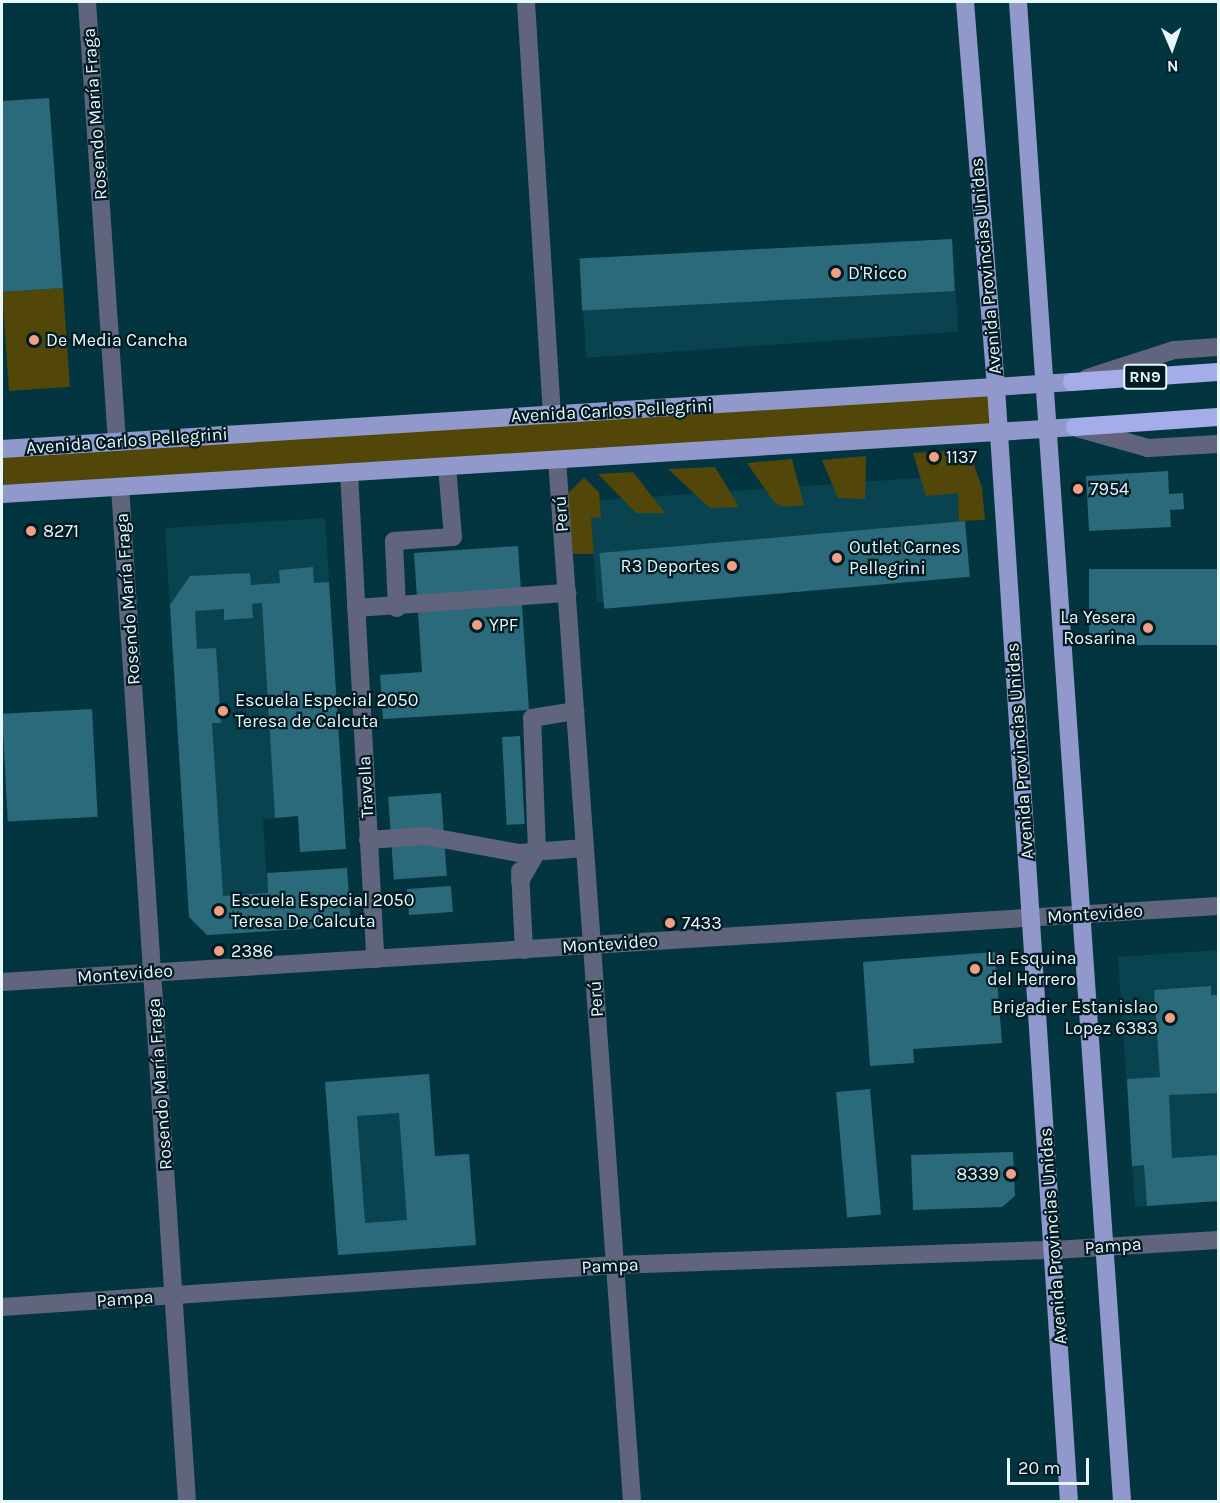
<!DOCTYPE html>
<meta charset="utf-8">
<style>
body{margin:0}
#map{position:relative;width:1220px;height:1503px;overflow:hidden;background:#033541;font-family:Karla,sans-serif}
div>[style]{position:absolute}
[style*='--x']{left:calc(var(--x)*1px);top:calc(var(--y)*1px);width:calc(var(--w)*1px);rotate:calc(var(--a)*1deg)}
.built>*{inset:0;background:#09434f;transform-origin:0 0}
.green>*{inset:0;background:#524709;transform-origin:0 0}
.building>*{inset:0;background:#2a6a7b;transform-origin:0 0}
.minor>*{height:18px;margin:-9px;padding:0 9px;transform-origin:9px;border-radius:9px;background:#61647d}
.major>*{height:18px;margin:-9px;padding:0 9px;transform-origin:9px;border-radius:9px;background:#9198cb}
.highway>*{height:18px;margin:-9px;padding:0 9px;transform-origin:9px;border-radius:9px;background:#a5acea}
.dots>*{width:16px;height:16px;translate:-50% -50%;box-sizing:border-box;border:3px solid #011b22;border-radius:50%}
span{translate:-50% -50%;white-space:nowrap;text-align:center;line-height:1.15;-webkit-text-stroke:4.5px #011b22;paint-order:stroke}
.shield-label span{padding:2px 4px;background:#011b22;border:2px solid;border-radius:4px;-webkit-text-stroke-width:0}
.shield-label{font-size:16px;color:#e8f7fc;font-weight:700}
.street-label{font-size:18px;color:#e8f7fc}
.poi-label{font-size:18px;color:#e8f7fc}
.left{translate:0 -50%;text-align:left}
.right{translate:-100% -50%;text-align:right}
.frame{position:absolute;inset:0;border:3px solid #e8f7fc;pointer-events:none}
.north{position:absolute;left:1142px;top:18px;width:60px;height:60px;-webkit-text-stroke:4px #011b22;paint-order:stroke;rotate:178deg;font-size:16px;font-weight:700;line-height:24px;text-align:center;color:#e8f7fc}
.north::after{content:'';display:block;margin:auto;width:21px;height:27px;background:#e8f7fc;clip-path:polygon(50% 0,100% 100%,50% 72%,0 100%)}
.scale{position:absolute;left:1007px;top:1458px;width:82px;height:27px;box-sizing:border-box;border:3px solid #e8f7fc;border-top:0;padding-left:8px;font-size:18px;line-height:21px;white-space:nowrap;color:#e8f7fc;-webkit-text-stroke:4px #011b22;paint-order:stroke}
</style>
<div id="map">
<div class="built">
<i style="left:952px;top:239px;width:93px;height:373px;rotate:86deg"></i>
<i style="left:962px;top:475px;width:102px;height:373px;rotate:86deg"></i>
<i style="clip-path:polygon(325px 518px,344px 813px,263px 819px,270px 931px,207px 935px,189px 917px,165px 528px)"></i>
<i style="clip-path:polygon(1218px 950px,1218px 1201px,1135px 1207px,1118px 957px)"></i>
<i style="clip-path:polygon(429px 1074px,435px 1156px,469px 1154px,476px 1245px,338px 1255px,325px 1082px)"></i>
</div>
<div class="green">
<i style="left:63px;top:288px;width:99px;height:61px;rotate:86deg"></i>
<i style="left:996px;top:388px;width:45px;height:996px;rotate:87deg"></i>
<i style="clip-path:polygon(969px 450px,982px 488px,985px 520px,959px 521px,958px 493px,926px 496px,913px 453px)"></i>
<i style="clip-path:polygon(866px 456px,865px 499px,838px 498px,822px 460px)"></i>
<i style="clip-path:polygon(792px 459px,804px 505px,783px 507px,774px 502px,747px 463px)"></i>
<i style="clip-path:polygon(715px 467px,739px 507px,710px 508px,668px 469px)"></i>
<i style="clip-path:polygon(633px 472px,665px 513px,636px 513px,598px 474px)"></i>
<i style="clip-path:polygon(584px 478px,599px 492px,601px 517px,591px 518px,594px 554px,569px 554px,565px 506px,569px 492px)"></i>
</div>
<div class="building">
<i style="clip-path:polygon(49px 98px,63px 288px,2px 292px,2px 101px)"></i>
<i style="left:952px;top:239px;width:52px;height:373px;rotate:87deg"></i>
<i style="clip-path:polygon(1168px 471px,1169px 494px,1183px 493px,1184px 509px,1170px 510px,1171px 527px,1089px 531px,1086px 476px)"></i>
<i style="left:965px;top:521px;width:56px;height:367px;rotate:85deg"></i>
<i style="clip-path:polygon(518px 546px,529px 710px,383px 719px,380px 675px,422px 672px,414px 553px)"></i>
<i style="clip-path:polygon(313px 567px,314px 583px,329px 582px,346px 849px,300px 852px,298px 816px,275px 818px,262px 603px,252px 604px,253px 618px,224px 620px,224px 609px,195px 611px,197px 649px,216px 648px,221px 723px,212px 723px,223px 896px,268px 893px,267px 873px,347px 868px,351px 926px,207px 935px,189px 917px,170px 605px,190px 576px,250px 573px,251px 585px,280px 583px,279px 570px)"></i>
<i style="left:1218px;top:569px;width:76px;height:129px;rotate:90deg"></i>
<i style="left:92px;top:709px;width:108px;height:90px;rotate:87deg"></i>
<i style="left:520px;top:736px;width:88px;height:18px;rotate:87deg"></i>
<i style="left:441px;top:793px;width:83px;height:53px;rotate:86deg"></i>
<i style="left:451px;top:886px;width:26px;height:44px;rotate:86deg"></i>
<i style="clip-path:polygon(995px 952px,1002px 1043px,913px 1049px,914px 1063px,870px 1066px,863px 962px)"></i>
<i style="clip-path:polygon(1211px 986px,1211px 995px,1218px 995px,1218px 1093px,1169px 1095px,1172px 1158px,1218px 1155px,1218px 1201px,1147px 1206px,1144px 1165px,1132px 1166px,1127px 1079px,1160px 1077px,1154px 990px)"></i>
<i style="clip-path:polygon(evenodd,429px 1074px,435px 1156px,469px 1154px,476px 1245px,338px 1255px,325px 1082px,429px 1074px,399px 1113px,407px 1220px,365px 1223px,357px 1116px,399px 1113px)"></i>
<i style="left:870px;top:1089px;width:126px;height:34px;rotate:85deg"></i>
<i style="clip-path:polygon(1013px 1152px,1015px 1196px,1002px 1207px,913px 1210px,911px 1155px)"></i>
</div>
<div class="minor">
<i style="--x:87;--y:2;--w:441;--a:86.1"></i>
<i style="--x:526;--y:2;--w:414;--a:86.4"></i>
<i style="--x:1087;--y:378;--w:91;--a:-17.8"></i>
<i style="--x:1174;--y:350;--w:44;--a:-3.9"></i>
<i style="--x:1077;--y:428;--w:74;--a:15.7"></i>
<i style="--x:1148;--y:448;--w:70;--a:-3.3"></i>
<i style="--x:557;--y:460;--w:1045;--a:85.88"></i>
<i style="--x:349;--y:472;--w:488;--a:86.9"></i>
<i style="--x:120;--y:487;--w:1017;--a:86.22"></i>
<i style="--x:356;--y:608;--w:212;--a:-4.1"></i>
<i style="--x:397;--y:608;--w:67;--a:-92.6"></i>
<i style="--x:394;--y:541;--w:59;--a:-3.9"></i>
<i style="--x:453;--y:537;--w:70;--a:-94.9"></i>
<i style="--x:368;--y:840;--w:58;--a:-3.9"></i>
<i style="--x:426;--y:836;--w:95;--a:10.4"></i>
<i style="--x:519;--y:853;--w:66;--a:-4.3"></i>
<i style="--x:520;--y:871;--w:79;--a:87.1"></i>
<i style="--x:520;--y:881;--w:34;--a:-60"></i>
<i style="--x:537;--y:852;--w:134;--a:-92.1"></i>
<i style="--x:532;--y:718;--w:44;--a:-9.2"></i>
<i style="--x:2;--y:982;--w:1218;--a:-3.58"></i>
<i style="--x:2;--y:1307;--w:614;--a:-3.92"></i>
<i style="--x:615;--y:1265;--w:439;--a:-2"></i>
<i style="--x:1054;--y:1250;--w:164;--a:-3.5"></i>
</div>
<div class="major">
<i style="--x:965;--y:2;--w:387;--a:85.4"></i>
<i style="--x:996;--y:388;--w:1116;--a:86.25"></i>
<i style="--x:1018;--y:2;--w:1504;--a:86.03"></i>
<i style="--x:2;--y:449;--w:1072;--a:-3.58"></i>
<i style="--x:2;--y:494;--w:1075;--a:-3.57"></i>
</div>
<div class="highway">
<i style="--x:1072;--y:382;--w:146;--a:-3.9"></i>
<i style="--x:1075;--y:427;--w:143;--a:-4"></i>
</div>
<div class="dots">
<i style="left:836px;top:273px;background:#f39f84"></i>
<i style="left:34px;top:340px;background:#f39f84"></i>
<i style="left:934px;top:457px;background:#f39f84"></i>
<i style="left:1078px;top:489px;background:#f39f84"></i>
<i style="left:31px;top:531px;background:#f39f84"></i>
<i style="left:837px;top:558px;background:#f39f84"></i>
<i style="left:732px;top:566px;background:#f39f84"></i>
<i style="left:477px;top:625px;background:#f39f84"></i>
<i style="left:1148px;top:628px;background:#f39f84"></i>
<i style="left:223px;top:711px;background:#f39f84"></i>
<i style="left:219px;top:911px;background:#f39f84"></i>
<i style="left:670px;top:923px;background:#f39f84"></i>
<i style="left:219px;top:951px;background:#f39f84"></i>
<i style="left:975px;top:969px;background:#f39f84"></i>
<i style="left:1170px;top:1018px;background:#f39f84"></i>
<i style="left:1011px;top:1174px;background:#f39f84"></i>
</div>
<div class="shield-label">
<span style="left:1145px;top:377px">RN9</span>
</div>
<div class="street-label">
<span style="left:95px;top:114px;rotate:-94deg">Rosendo María Fraga</span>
<span style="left:986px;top:266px;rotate:-95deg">Avenida Provincias Unidas</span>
<span style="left:612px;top:411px;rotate:-3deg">Avenida Carlos Pellegrini</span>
<span style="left:127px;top:441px;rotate:-4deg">Avenida Carlos Pellegrini</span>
<span style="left:561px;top:514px;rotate:-94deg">Perú</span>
<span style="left:128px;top:599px;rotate:-94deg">Rosendo María Fraga</span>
<span style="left:1020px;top:751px;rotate:-94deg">Avenida Provincias Unidas</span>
<span style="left:366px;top:787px;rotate:-93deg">Travella</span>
<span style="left:1095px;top:914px;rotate:-4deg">Montevideo</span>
<span style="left:610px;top:944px;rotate:-4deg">Montevideo</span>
<span style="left:125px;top:974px;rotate:-4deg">Montevideo</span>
<span style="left:596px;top:999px;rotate:-94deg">Perú</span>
<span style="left:160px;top:1084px;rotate:-94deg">Rosendo María Fraga</span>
<span style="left:1053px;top:1236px;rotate:-94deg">Avenida Provincias Unidas</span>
<span style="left:1113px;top:1246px;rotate:-4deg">Pampa</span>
<span style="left:610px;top:1266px;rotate:-3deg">Pampa</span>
<span style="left:125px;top:1299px;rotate:-4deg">Pampa</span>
</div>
<div class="poi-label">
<span class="left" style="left:848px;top:273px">D'Ricco</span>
<span class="left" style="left:46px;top:340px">De Media Cancha</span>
<span class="left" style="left:946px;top:457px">1137</span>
<span class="left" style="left:1090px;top:489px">7954</span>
<span class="left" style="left:43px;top:531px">8271</span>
<span class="left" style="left:849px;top:558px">Outlet Carnes<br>Pellegrini</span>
<span class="right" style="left:720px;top:566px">R3 Deportes</span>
<span class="right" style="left:1136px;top:628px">La Yesera<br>Rosarina</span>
<span class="left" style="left:489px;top:625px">YPF</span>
<span class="left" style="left:235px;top:711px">Escuela Especial 2050<br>Teresa de Calcuta</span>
<span class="left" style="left:231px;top:911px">Escuela Especial 2050<br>Teresa De Calcuta</span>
<span class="left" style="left:682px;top:923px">7433</span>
<span class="left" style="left:231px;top:951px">2386</span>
<span class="left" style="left:987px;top:969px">La Esquina<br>del Herrero</span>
<span class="right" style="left:1158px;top:1018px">Brigadier Estanislao<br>Lopez 6383</span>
<span class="right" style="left:999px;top:1174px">8339</span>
</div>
<div class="frame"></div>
<div class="north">N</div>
<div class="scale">20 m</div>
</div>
